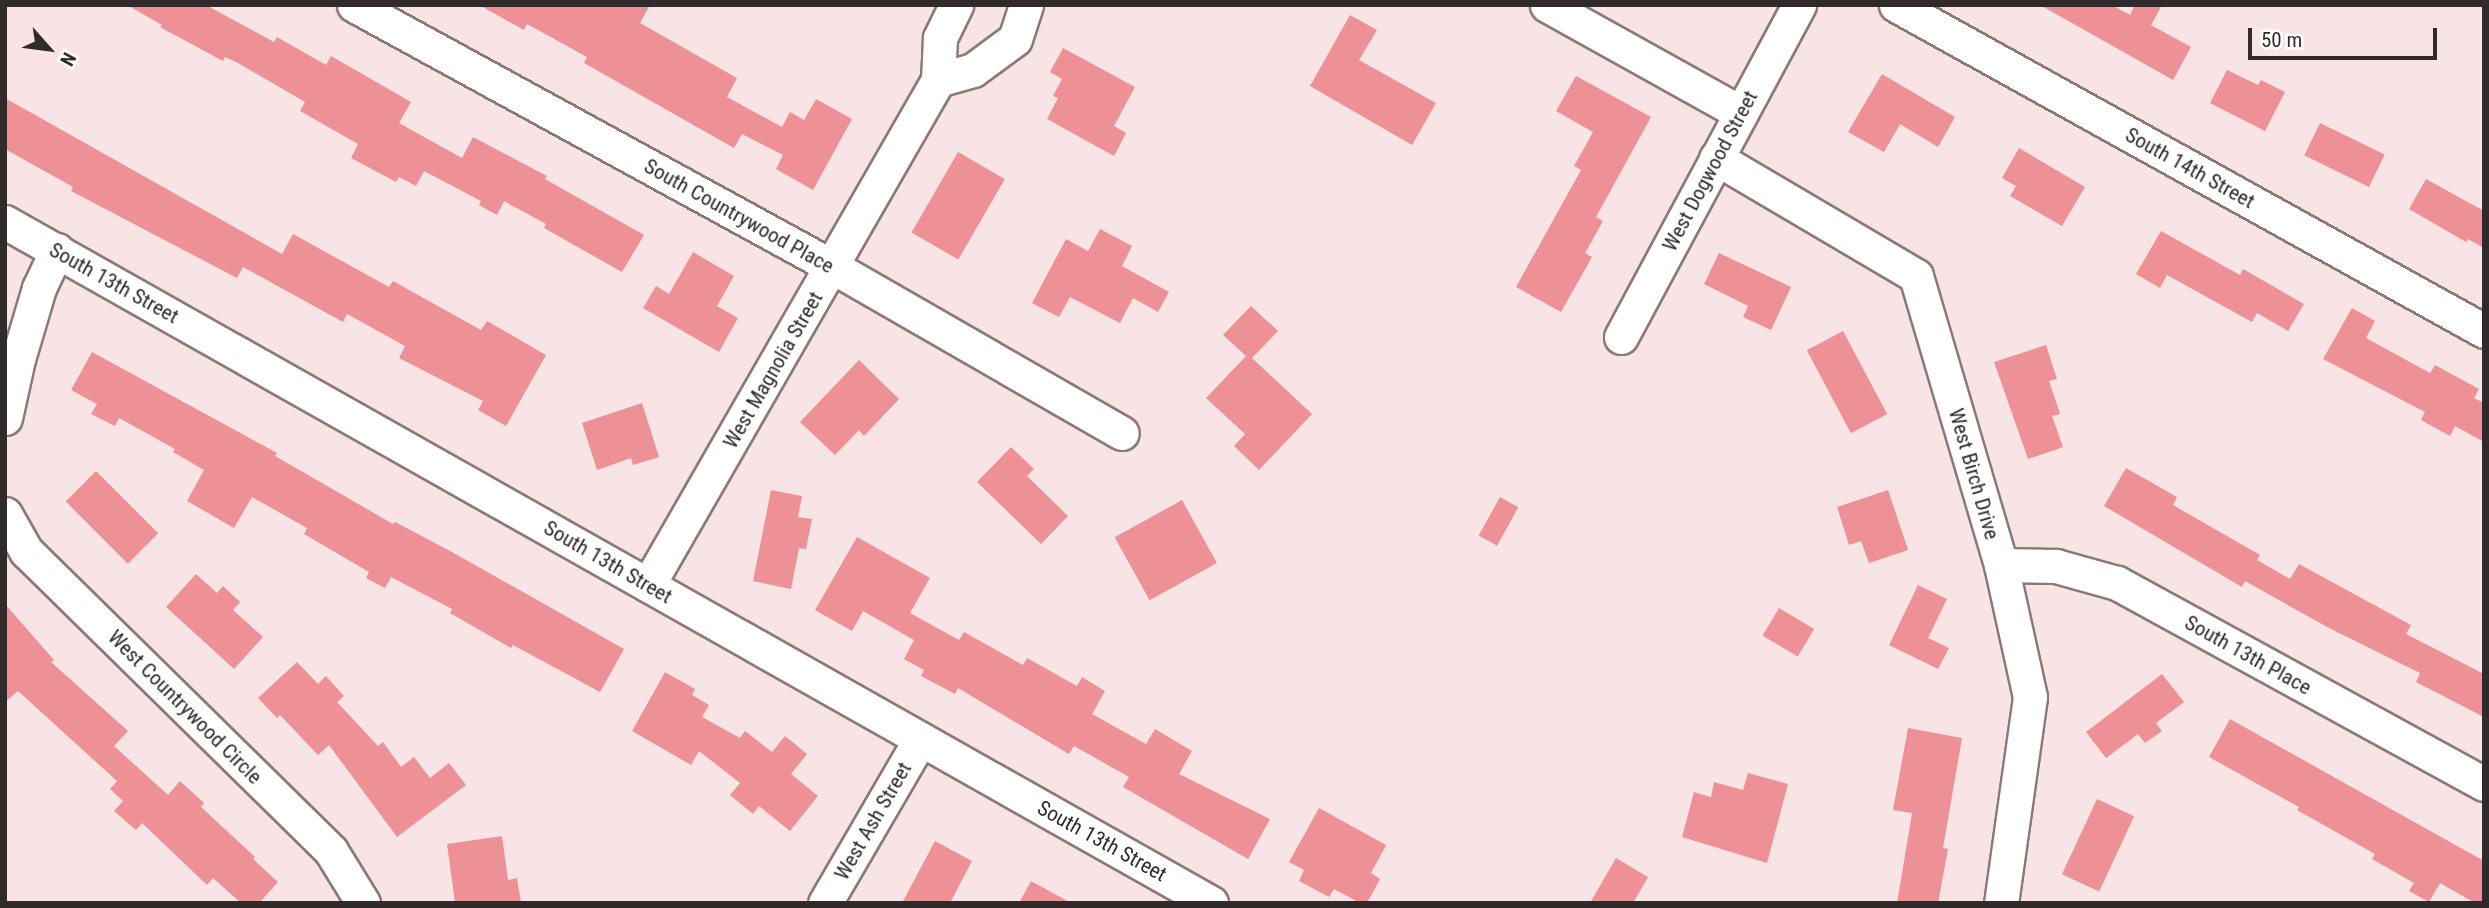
<!DOCTYPE html>
<style>
body{margin:0}
#map{position:relative;width:2489px;height:908px;overflow:hidden;background:#f8e4e4;font-family:"Roboto Condensed",sans-serif}
div>[style]{position:absolute}
[style*='--x']{left:calc(var(--x)*1px);top:calc(var(--y)*1px);width:calc(var(--w)*1px);rotate:calc(var(--a)*1deg)}
.building>*{inset:0;background:#ed9197;transform-origin:0 0}
.roads{filter:drop-shadow(2px 0 #8b797a) drop-shadow(-2px 0 #8b797a) drop-shadow(0 2px #8b797a) drop-shadow(0 -2px #8b797a)}
.minor>*{height:33px;margin:-16.5px;padding:0 16.5px;transform-origin:16.5px;border-radius:16.5px;background:#fff}
span{translate:-50% -50%;white-space:nowrap;text-align:center;line-height:1.15;-webkit-text-stroke:6px #fff;paint-order:stroke}
.street-label{font-size:21px;color:#312a2a}
.frame{position:absolute;inset:0;border:7px solid #312a2a;pointer-events:none}
.north{position:absolute;left:14px;top:14px;width:70px;height:70px;-webkit-text-stroke:5px #fff;paint-order:stroke;rotate:118deg;font-size:19px;font-weight:700;line-height:28px;text-align:center;color:#312a2a}
.north::after{content:'';display:block;margin:auto;width:24px;height:32px;background:#312a2a;clip-path:polygon(50% 0,100% 100%,50% 72%,0 100%)}
.scale{position:absolute;left:2248px;top:28px;width:189px;height:32px;box-sizing:border-box;border:4px solid #312a2a;border-top:0;padding-left:9px;font-size:21px;line-height:24px;white-space:nowrap;color:#312a2a;-webkit-text-stroke:5px #fff;paint-order:stroke}
</style>
<div id="map">
<div class="building">
<i style="clip-path:polygon(127px 5px,206px 5px,274px 42px,277px 37px,326px 65px,331px 56px,411px 102px,399px 123px,462px 158px,473px 137px,547px 176px,545px 179px,644px 235px,622px 272px,544px 228px,546px 224px,504px 201px,497px 215px,479px 205px,481px 201px,424px 171px,416px 186px,399px 177px,396px 182px,351px 158px,358px 144px,300px 111px,305px 102px,238px 63px,225px 57px,223px 61px,160px 27px,162px 25px)"></i>
<i style="clip-path:polygon(479px 5px,650px 5px,640px 23px,737px 78px,727px 97px,782px 127px,790px 112px,804px 120px,816px 99px,852px 119px,813px 190px,776px 169px,783px 155px,742px 134px,734px 148px,584px 63px,587px 57px,527px 24px,524px 30px)"></i>
<i style="clip-path:polygon(2040px 5px,2112px 5px,2130px 15px,2135px 5px,2162px 5px,2151px 25px,2191px 47px,2173px 80px)"></i>
<i style="clip-path:polygon(1350px 15px,1377px 30px,1359px 60px,1436px 103px,1412px 145px,1310px 86px)"></i>
<i style="clip-path:polygon(1063px 48px,1135px 87px,1114px 126px,1126px 133px,1114px 156px,1047px 119px,1058px 98px,1053px 96px,1062px 79px,1050px 72px)"></i>
<i style="clip-path:polygon(2227px 70px,2258px 85px,2261px 80px,2285px 92px,2265px 131px,2210px 103px)"></i>
<i style="clip-path:polygon(1882px 74px,1955px 117px,1938px 147px,1900px 124px,1884px 152px,1848px 132px)"></i>
<i style="clip-path:polygon(1576px 76px,1651px 117px,1596px 217px,1603px 221px,1585px 253px,1592px 257px,1561px 312px,1516px 287px,1581px 170px,1574px 166px,1593px 132px,1556px 111px)"></i>
<i style="clip-path:polygon(5px 98px,282px 254px,293px 234px,389px 287px,393px 281px,481px 330px,487px 321px,546px 355px,506px 426px,478px 410px,483px 401px,399px 358px,405px 346px,347px 314px,343px 322px,243px 267px,237px 278px,71px 191px,73px 187px,5px 149px)"></i>
<i style="left:2320px;top:123px;width:72px;height:36px;rotate:26deg"></i>
<i style="clip-path:polygon(2019px 148px,2085px 187px,2062px 226px,2010px 196px,2016px 186px,2002px 178px)"></i>
<i style="left:958px;top:152px;width:54px;height:93px;rotate:30deg"></i>
<i style="clip-path:polygon(2426px 179px,2484px 211px,2484px 248px,2468px 239px,2466px 242px,2409px 209px)"></i>
<i style="clip-path:polygon(1100px 229px,1132px 246px,1122px 266px,1169px 292px,1158px 312px,1133px 298px,1120px 323px,1070px 297px,1059px 317px,1032px 303px,1066px 239px,1088px 251px)"></i>
<i style="clip-path:polygon(2161px 231px,2240px 275px,2243px 269px,2304px 304px,2288px 331px,2257px 313px,2252px 322px,2167px 275px,2160px 288px,2136px 274px)"></i>
<i style="clip-path:polygon(693px 252px,734px 276px,717px 306px,738px 318px,719px 352px,643px 308px,656px 286px,669px 294px)"></i>
<i style="clip-path:polygon(1719px 253px,1791px 287px,1771px 330px,1743px 317px,1748px 306px,1704px 284px)"></i>
<i style="clip-path:polygon(1251px 306px,1278px 331px,1252px 358px,1312px 414px,1259px 470px,1234px 446px,1245px 434px,1206px 398px,1246px 356px,1223px 335px)"></i>
<i style="clip-path:polygon(2352px 308px,2375px 321px,2366px 338px,2430px 373px,2435px 365px,2479px 389px,2474px 398px,2484px 403px,2484px 442px,2455px 426px,2450px 436px,2421px 420px,2425px 412px,2323px 359px)"></i>
<i style="left:1843px;top:331px;width:94px;height:41px;rotate:62deg"></i>
<i style="clip-path:polygon(2046px 345px,2057px 379px,2049px 381px,2060px 414px,2052px 416px,2063px 447px,2028px 459px,1994px 362px)"></i>
<i style="clip-path:polygon(92px 352px,277px 453px,275px 456px,393px 524px,395px 522px,452px 552px,624px 649px,600px 692px,513px 645px,511px 648px,450px 613px,452px 609px,391px 577px,385px 588px,366px 578px,369px 572px,304px 534px,307px 528px,252px 497px,234px 528px,187px 501px,204px 470px,173px 452px,175px 449px,119px 418px,115px 426px,91px 414px,97px 404px,71px 390px)"></i>
<i style="clip-path:polygon(859px 360px,899px 399px,864px 436px,859px 430px,835px 455px,800px 422px)"></i>
<i style="clip-path:polygon(642px 403px,659px 457px,633px 465px,631px 458px,597px 470px,582px 423px)"></i>
<i style="clip-path:polygon(1011px 447px,1034px 469px,1027px 476px,1068px 516px,1041px 544px,977px 482px)"></i>
<i style="clip-path:polygon(2126px 468px,2177px 497px,2173px 505px,2260px 555px,2257px 560px,2290px 579px,2299px 564px,2411px 625px,2406px 634px,2484px 674px,2484px 717px,2416px 682px,2420px 673px,2329px 628px,2245px 581px,2242px 587px,2104px 506px)"></i>
<i style="left:96px;top:471px;width:88px;height:43px;rotate:45deg"></i>
<i style="clip-path:polygon(771px 490px,802px 496px,798px 517px,812px 519px,806px 549px,799px 548px,791px 589px,753px 581px)"></i>
<i style="clip-path:polygon(1888px 490px,1908px 550px,1869px 563px,1861px 541px,1849px 545px,1837px 507px)"></i>
<i style="left:1500px;top:497px;width:21px;height:44px;rotate:29deg"></i>
<i style="left:1182px;top:500px;width:72px;height:77px;rotate:61deg"></i>
<i style="clip-path:polygon(857px 537px,930px 578px,910px 613px,959px 640px,964px 632px,1023px 665px,1027px 658px,1077px 686px,1082px 677px,1105px 691px,1092px 714px,1146px 744px,1155px 729px,1192px 751px,1179px 774px,1270px 819px,1248px 859px,1123px 787px,1129px 777px,1074px 746px,1069px 754px,958px 688px,955px 694px,921px 676px,924px 670px,904px 659px,914px 640px,863px 611px,852px 631px,815px 610px)"></i>
<i style="clip-path:polygon(196px 574px,217px 593px,223px 586px,240px 602px,233px 610px,263px 637px,234px 669px,166px 607px)"></i>
<i style="clip-path:polygon(1918px 585px,1947px 599px,1928px 638px,1949px 648px,1938px 669px,1889px 645px)"></i>
<i style="clip-path:polygon(5px 604px,54px 660px,51px 662px,128px 731px,114px 746px,168px 795px,180px 781px,204px 803px,201px 807px,255px 857px,253px 859px,278px 882px,259px 903px,241px 903px,213px 878px,207px 885px,142px 823px,136px 830px,114px 811px,123px 801px,110px 789px,117px 781px,18px 691px,5px 702px)"></i>
<i style="left:1779px;top:608px;width:41px;height:32px;rotate:31deg"></i>
<i style="clip-path:polygon(297px 662px,318px 684px,326px 676px,344px 696px,337px 702px,378px 746px,383px 742px,401px 767px,414px 757px,430px 778px,449px 763px,466px 785px,397px 837px,329px 745px,318px 755px,280px 715px,277px 718px,258px 698px)"></i>
<i style="clip-path:polygon(665px 672px,695px 689px,692px 695px,709px 705px,702px 717px,740px 738px,745px 731px,772px 752px,785px 736px,807px 754px,791px 774px,818px 796px,790px 831px,759px 806px,753px 814px,730px 795px,740px 783px,699px 751px,691px 765px,632px 731px)"></i>
<i style="clip-path:polygon(2162px 674px,2184px 702px,2156px 723px,2162px 731px,2145px 743px,2138px 734px,2106px 758px,2086px 732px)"></i>
<i style="clip-path:polygon(2230px 719px,2484px 861px,2484px 903px,2475px 903px,2440px 883px,2429px 902px,2409px 891px,2414px 883px,2372px 859px,2375px 854px,2297px 810px,2299px 807px,2209px 757px)"></i>
<i style="clip-path:polygon(1908px 728px,1962px 738px,1943px 848px,1948px 849px,1938px 903px,1897px 903px,1912px 813px,1893px 810px)"></i>
<i style="clip-path:polygon(1748px 773px,1788px 784px,1767px 863px,1682px 837px,1694px 792px,1711px 797px,1714px 782px,1743px 790px)"></i>
<i style="left:2097px;top:799px;width:41px;height:83px;rotate:25deg"></i>
<i style="clip-path:polygon(1319px 808px,1386px 845px,1371px 873px,1380px 879px,1367px 903px,1360px 903px,1334px 889px,1329px 897px,1299px 881px,1304px 870px,1289px 862px)"></i>
<i style="clip-path:polygon(502px 836px,508px 880px,517px 878px,521px 903px,455px 903px,447px 844px)"></i>
<i style="clip-path:polygon(935px 841px,972px 861px,950px 903px,902px 903px)"></i>
<i style="clip-path:polygon(1616px 858px,1648px 877px,1633px 903px,1590px 903px)"></i>
<i style="clip-path:polygon(1031px 881px,1071px 903px,1019px 903px)"></i>
</div>
<div class="roads">
<div class="minor">
<i style="--x:354;--y:5;--w:546;--a:28.68"></i>
<i style="--x:833;--y:267;--w:333;--a:29.9"></i>
<i style="--x:1547;--y:5;--w:222;--a:29.1"></i>
<i style="--x:1896;--y:5;--w:672;--a:29"></i>
<i style="--x:938;--y:80;--w:36;--a:-16"></i>
<i style="--x:973;--y:70;--w:52;--a:-36.4"></i>
<i style="--x:1015;--y:39;--w:36;--a:-72"></i>
<i style="--x:1716;--y:158;--w:232;--a:30.5"></i>
<i style="--x:1916;--y:276;--w:301;--a:73.6"></i>
<i style="--x:2001;--y:565;--w:135;--a:77.6"></i>
<i style="--x:2030;--y:697;--w:208;--a:98"></i>
<i style="--x:5;--y:222;--w:1385;--a:29.45"></i>
<i style="--x:1621;--y:337;--w:377;--a:-61.8"></i>
<i style="--x:5;--y:418;--w:60;--a:-77.6"></i>
<i style="--x:18;--y:359;--w:74;--a:-73.5"></i>
<i style="--x:39;--y:288;--w:42;--a:-64.7"></i>
<i style="--x:5;--y:514;--w:43;--a:60.4"></i>
<i style="--x:26;--y:551;--w:428;--a:44.5"></i>
<i style="--x:331;--y:851;--w:61;--a:58.4"></i>
<i style="--x:2001;--y:565;--w:55;--a:1"></i>
<i style="--x:2056;--y:566;--w:63;--a:15.6"></i>
<i style="--x:2117;--y:583;--w:418;--a:28.7"></i>
<i style="--x:648;--y:585;--w:582;--a:-60.13"></i>
<i style="--x:938;--y:80;--w:42;--a:-87.3"></i>
<i style="--x:940;--y:38;--w:37;--a:-64"></i>
<i style="--x:825;--y:903;--w:189;--a:-59.8"></i>
</div>
</div>
<div class="street-label">
<span style="left:2190px;top:168px;rotate:29deg">South 14th Street</span>
<span style="left:1710px;top:171px;rotate:-62deg">West Dogwood Street</span>
<span style="left:739px;top:216px;rotate:29deg">South Countrywood Place</span>
<span style="left:114px;top:283px;rotate:29deg">South 13th Street</span>
<span style="left:773px;top:370px;rotate:-60deg">West Magnolia Street</span>
<span style="left:1974px;top:474px;rotate:74deg">West Birch Drive</span>
<span style="left:608px;top:562px;rotate:30deg">South 13th Street</span>
<span style="left:2248px;top:655px;rotate:29deg">South 13th Place</span>
<span style="left:185px;top:707px;rotate:45deg">West Countrywood Circle</span>
<span style="left:873px;top:821px;rotate:-60deg">West Ash Street</span>
<span style="left:1102px;top:841px;rotate:29deg">South 13th Street</span>
</div>
<div class="frame"></div>
<div class="north">N</div>
<div class="scale">50 m</div>
</div>
